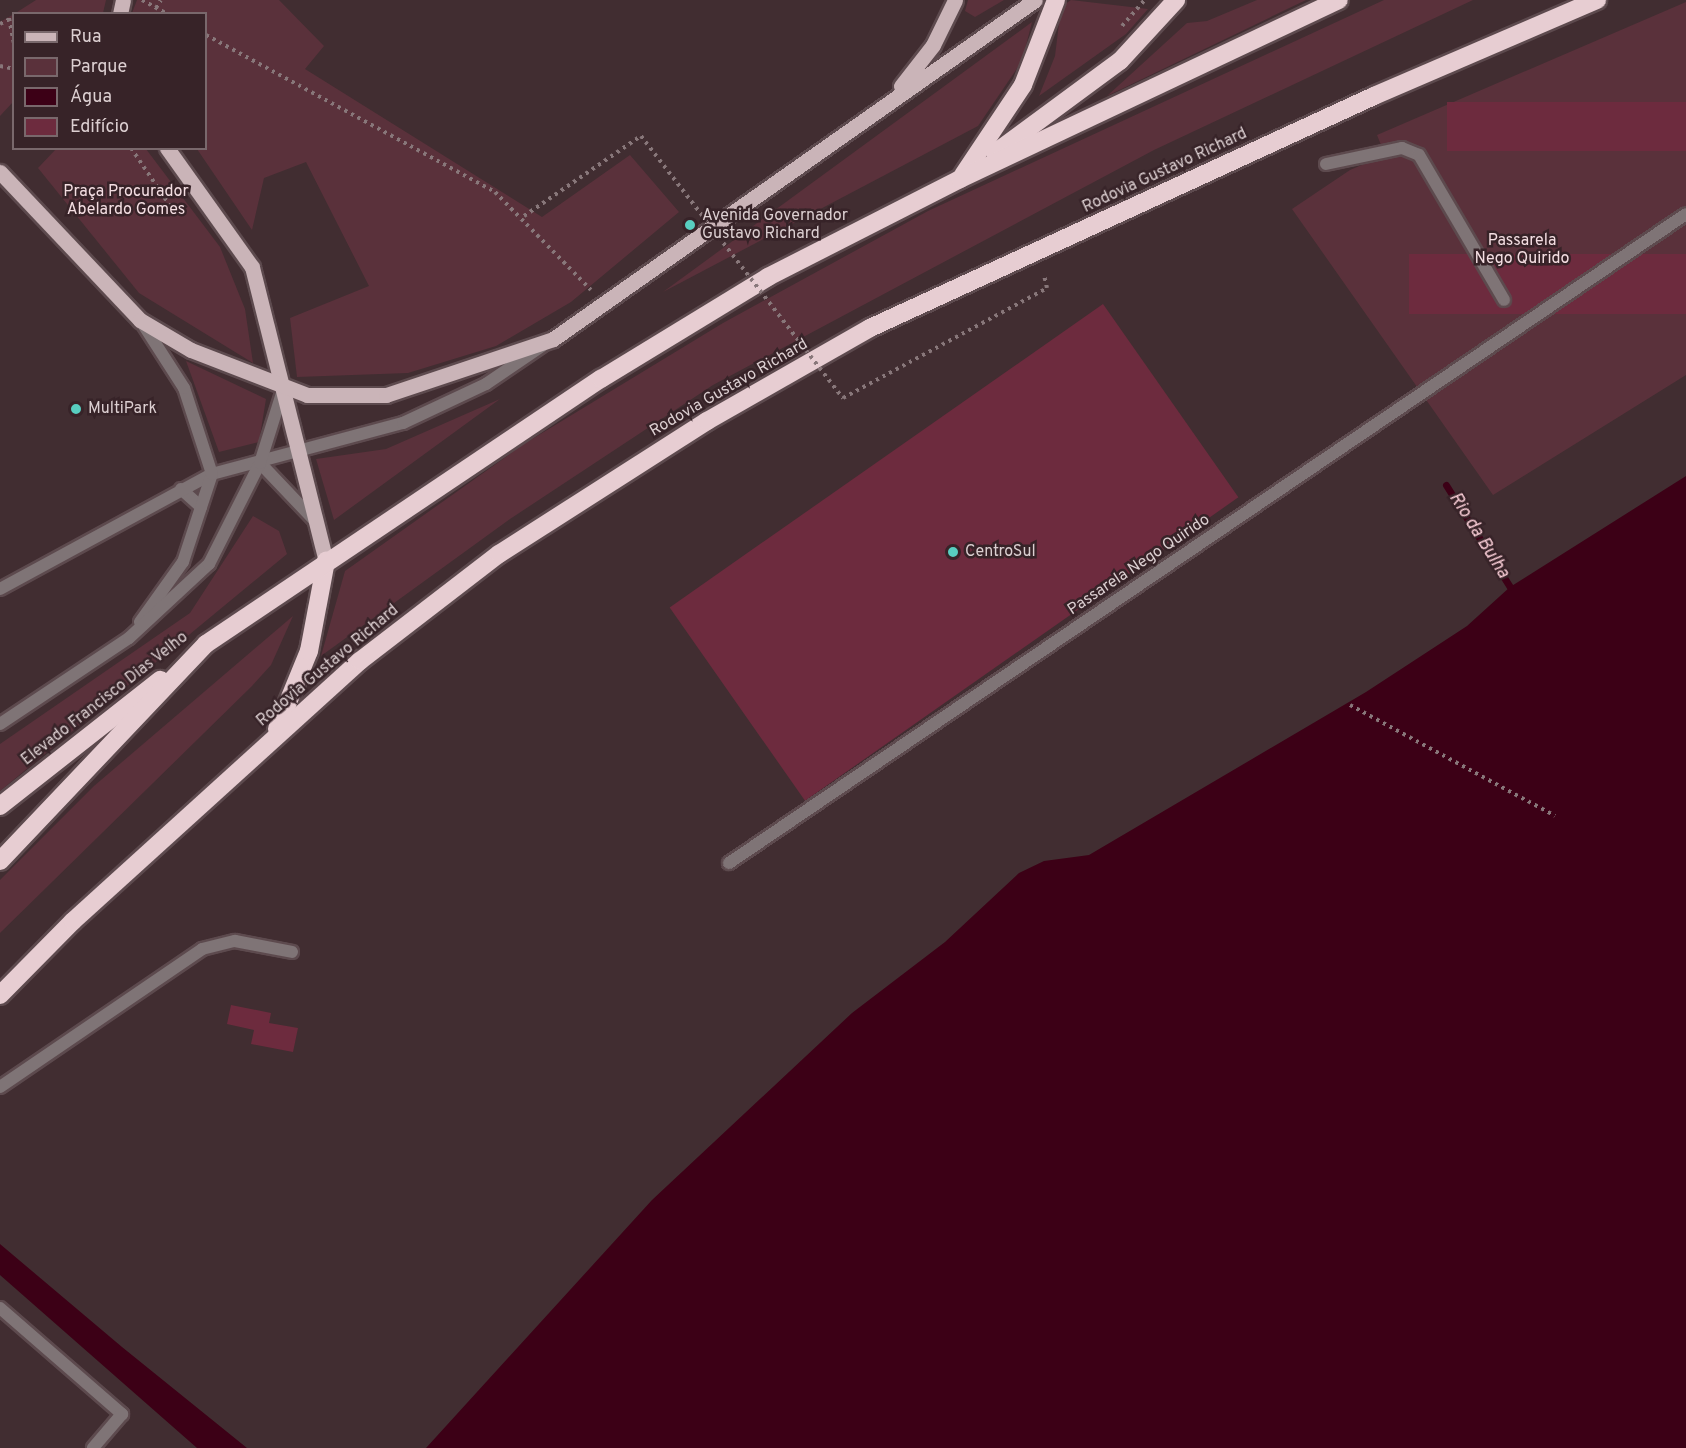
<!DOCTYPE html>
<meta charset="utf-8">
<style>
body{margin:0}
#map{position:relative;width:1686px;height:1448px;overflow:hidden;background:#412d31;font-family:Overpass,sans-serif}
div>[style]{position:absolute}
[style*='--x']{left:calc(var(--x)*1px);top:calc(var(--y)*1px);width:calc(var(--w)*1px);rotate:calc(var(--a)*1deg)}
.green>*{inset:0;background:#5a313b}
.water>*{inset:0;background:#3c0016}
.stream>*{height:7px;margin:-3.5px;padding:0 3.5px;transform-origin:3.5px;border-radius:3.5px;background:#3c0016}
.building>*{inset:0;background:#6d2b3e;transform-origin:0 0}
.path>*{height:4px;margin-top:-2px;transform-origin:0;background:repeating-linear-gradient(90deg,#88777a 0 3px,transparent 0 7.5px)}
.roads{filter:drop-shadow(2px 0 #5d4a4e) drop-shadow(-2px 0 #5d4a4e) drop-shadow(0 2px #5d4a4e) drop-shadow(0 -2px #5d4a4e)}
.lane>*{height:12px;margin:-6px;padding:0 6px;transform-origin:6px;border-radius:6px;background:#7f7476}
.street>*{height:12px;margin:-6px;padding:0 6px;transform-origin:6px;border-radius:6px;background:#7f7476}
.primary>*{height:15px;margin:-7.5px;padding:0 7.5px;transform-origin:7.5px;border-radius:7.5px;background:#cab4b8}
.highway>*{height:18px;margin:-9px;padding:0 9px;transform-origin:9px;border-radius:9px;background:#e7cdd2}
.path-bridge>*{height:4px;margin-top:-2px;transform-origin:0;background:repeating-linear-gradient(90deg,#88777a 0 3px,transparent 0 7.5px)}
.dots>*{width:16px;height:16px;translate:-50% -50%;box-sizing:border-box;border:3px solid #372328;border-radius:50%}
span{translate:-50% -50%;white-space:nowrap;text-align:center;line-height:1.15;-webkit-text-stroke:5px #372328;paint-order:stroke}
.street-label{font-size:16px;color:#dccfd1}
.park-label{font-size:16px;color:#f4dee2}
.poi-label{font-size:16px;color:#dccfd1}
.left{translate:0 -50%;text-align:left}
.water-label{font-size:18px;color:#faced7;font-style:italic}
.legend{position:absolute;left:12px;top:12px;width:195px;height:138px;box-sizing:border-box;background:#372328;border:2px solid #79686c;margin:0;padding:8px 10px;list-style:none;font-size:18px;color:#dccfd1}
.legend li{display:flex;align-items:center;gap:12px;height:30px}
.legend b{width:30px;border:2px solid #79686c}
</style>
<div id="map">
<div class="green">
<i style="clip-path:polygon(36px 0,106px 0,103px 13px,14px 14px)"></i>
<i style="clip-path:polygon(137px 0,279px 0,324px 46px,305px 69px,542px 217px,630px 155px,679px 212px,571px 302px,496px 346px,408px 373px,297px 377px,290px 318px,369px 286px,306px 162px,264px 178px,252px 230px,197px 149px,206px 148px,206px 14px,132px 13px)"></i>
<i style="clip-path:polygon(968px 0,1004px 0,975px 17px,965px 11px)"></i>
<i style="clip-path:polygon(1071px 0,1148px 9px,1126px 34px,1039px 96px,1055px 56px,1061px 7px)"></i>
<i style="clip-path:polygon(1257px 0,1306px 0,1107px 96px,1187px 23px,1207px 21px)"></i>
<i style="clip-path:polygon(1384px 0,1473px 0,1154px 150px,713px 385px,510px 519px,321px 656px,345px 571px,524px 444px,723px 323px,928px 211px)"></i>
<i style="clip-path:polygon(1686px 2px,1686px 375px,1493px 495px,1292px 209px,1350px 170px,1385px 155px,1377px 135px)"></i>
<i style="clip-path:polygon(14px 14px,13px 102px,0 116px,0 22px)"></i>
<i style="clip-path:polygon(1032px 22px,1022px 61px,978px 126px,663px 292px)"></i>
<i style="clip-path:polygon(57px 148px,146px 149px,220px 247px,245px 309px,253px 363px,139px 293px,38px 168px)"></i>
<i style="clip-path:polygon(186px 361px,266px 399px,259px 442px,219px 452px)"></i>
<i style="clip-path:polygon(500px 399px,334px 520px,316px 459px,386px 449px)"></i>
<i style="clip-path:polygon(253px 516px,279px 531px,287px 554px,0 791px,0 744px,190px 613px)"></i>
<i style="clip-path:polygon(293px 616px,271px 665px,252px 686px,0 933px,0 880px,94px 786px)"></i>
</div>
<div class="water">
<i style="clip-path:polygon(1686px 476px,1686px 1448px,426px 1448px,652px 1200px,852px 1013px,945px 942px,1019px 873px,1044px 861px,1089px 855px,1366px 692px,1467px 626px,1510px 587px)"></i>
<i style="clip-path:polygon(0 1244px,122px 1347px,247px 1448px,197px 1448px,0 1275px)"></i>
</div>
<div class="stream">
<i style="--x:1446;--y:485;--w:120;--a:57.9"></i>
</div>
<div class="building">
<i style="left:1686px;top:102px;width:49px;height:239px;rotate:90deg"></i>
<i style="left:1686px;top:254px;width:60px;height:277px;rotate:90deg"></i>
<i style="left:1103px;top:304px;width:236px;height:529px;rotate:55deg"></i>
<i style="clip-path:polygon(231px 1005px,271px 1013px,269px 1023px,298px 1028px,293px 1052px,251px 1044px,254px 1030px,227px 1024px)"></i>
</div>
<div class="path">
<i style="--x:142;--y:0;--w:29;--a:29"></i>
<i style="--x:156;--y:8;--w:9;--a:-58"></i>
<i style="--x:9;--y:18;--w:26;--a:79"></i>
<i style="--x:0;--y:24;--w:16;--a:-27"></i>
<i style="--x:1122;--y:26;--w:35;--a:-49"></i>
<i style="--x:206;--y:35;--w:329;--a:28.5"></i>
<i style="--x:495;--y:192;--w:137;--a:45.6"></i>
<i style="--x:0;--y:66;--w:14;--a:12"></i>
<i style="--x:131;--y:148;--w:71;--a:55.9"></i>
<i style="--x:524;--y:216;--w:142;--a:-34.4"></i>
<i style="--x:843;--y:398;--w:232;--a:-28.3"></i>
<i style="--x:1047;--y:288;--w:13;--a:-103"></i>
<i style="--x:1350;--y:705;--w:233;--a:28.4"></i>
</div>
<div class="roads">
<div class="lane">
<i style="--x:1326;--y:164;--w:78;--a:-11.9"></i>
<i style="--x:1402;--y:148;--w:18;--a:22"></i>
<i style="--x:1419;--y:155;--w:168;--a:59.6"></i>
<i style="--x:260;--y:463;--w:83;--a:46.5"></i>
<i style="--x:181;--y:489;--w:27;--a:42"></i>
<i style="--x:0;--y:589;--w:241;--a:-28.5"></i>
<i style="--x:212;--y:474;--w:198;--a:-15"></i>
<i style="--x:403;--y:423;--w:92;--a:-25.2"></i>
<i style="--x:486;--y:384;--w:68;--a:-34.2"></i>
<i style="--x:140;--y:622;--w:74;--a:-54.4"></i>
<i style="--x:183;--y:562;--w:93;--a:-71.8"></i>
<i style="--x:212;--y:474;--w:90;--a:-108"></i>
<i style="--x:184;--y:388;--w:80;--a:-122.7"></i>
<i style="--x:0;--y:724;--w:155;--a:-33.7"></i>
<i style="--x:129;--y:638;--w:109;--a:-42.8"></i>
<i style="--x:209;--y:564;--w:113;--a:-63.2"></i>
<i style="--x:260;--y:463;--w:77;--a:-72.5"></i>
<i style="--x:0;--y:1087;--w:245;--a:-34.3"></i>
<i style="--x:202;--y:949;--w:34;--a:-14"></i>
<i style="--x:235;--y:941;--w:58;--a:10.9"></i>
<i style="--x:0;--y:1308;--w:162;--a:41"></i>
<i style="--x:122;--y:1414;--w:45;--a:130.5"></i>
</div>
<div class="street">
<i style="--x:729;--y:863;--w:1156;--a:-34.14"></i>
</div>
<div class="primary">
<i style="--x:120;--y:14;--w:14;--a:-78"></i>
<i style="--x:901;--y:86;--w:52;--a:-52"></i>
<i style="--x:933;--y:45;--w:50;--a:-63.9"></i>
<i style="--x:167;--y:148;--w:146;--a:54.5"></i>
<i style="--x:252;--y:267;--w:303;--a:75.9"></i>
<i style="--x:0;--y:172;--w:204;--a:46.6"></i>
<i style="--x:140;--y:320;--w:59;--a:30.5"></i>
<i style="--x:191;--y:350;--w:124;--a:21.2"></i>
<i style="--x:307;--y:395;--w:79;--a:0"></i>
<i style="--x:386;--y:395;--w:176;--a:-18.5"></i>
<i style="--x:553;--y:339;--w:589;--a:-35.12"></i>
</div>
<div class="highway">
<i style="--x:995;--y:153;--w:155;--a:-36.4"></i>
<i style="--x:1120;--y:61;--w:83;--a:-47.4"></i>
<i style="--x:963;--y:175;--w:108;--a:-56.3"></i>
<i style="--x:1023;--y:85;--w:91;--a:-68.8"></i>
<i style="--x:277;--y:729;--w:84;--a:-67.7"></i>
<i style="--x:309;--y:651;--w:92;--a:-79.3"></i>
<i style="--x:0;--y:806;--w:204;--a:-38.2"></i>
<i style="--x:0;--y:861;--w:299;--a:-46.5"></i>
<i style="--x:206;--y:644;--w:476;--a:-33.9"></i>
<i style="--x:601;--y:379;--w:196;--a:-31.4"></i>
<i style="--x:768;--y:277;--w:216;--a:-27"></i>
<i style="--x:960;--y:179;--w:419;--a:-25.3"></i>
<i style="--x:0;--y:995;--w:104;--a:-45.4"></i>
<i style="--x:73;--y:921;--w:387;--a:-42.2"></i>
<i style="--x:360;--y:661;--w:175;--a:-37.6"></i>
<i style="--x:499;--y:554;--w:247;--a:-32.6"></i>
<i style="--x:707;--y:421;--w:188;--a:-29.7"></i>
<i style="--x:870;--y:328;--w:555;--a:-24.72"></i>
<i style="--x:1374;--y:96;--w:243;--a:-23.3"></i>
</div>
</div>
<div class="path-bridge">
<i style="--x:641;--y:136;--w:331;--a:52.4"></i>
</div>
<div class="dots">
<i style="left:690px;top:225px;background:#58cec0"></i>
<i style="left:76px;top:409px;background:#58cec0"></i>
<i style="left:953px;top:552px;background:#58cec0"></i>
</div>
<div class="street-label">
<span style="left:1165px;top:171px;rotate:-25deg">Rodovia Gustavo Richard</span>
<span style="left:729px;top:388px;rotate:-30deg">Rodovia Gustavo Richard</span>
<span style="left:1139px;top:565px;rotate:-34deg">Passarela Nego Quirido</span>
<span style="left:328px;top:666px;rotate:-40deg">Rodovia Gustavo Richard</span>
<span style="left:105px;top:699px;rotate:-38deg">Elevado Francisco Dias Velho</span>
</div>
<div class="park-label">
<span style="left:126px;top:201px">Praça Procurador<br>Abelardo Gomes</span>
<span style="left:1522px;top:250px">Passarela<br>Nego Quirido</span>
</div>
<div class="poi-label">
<span class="left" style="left:702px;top:225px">Avenida Governador<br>Gustavo Richard</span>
<span class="left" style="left:88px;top:409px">MultiPark</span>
<span class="left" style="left:965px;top:552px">CentroSul</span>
</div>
<div class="water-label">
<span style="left:1478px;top:536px;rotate:58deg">Rio da Bulha</span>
</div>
<ul class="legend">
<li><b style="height:8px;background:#cab4b8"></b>Rua</li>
<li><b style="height:16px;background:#5a313b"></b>Parque</li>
<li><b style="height:16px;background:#3c0016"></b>Água</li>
<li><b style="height:16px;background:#6d2b3e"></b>Edifício</li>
</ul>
</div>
